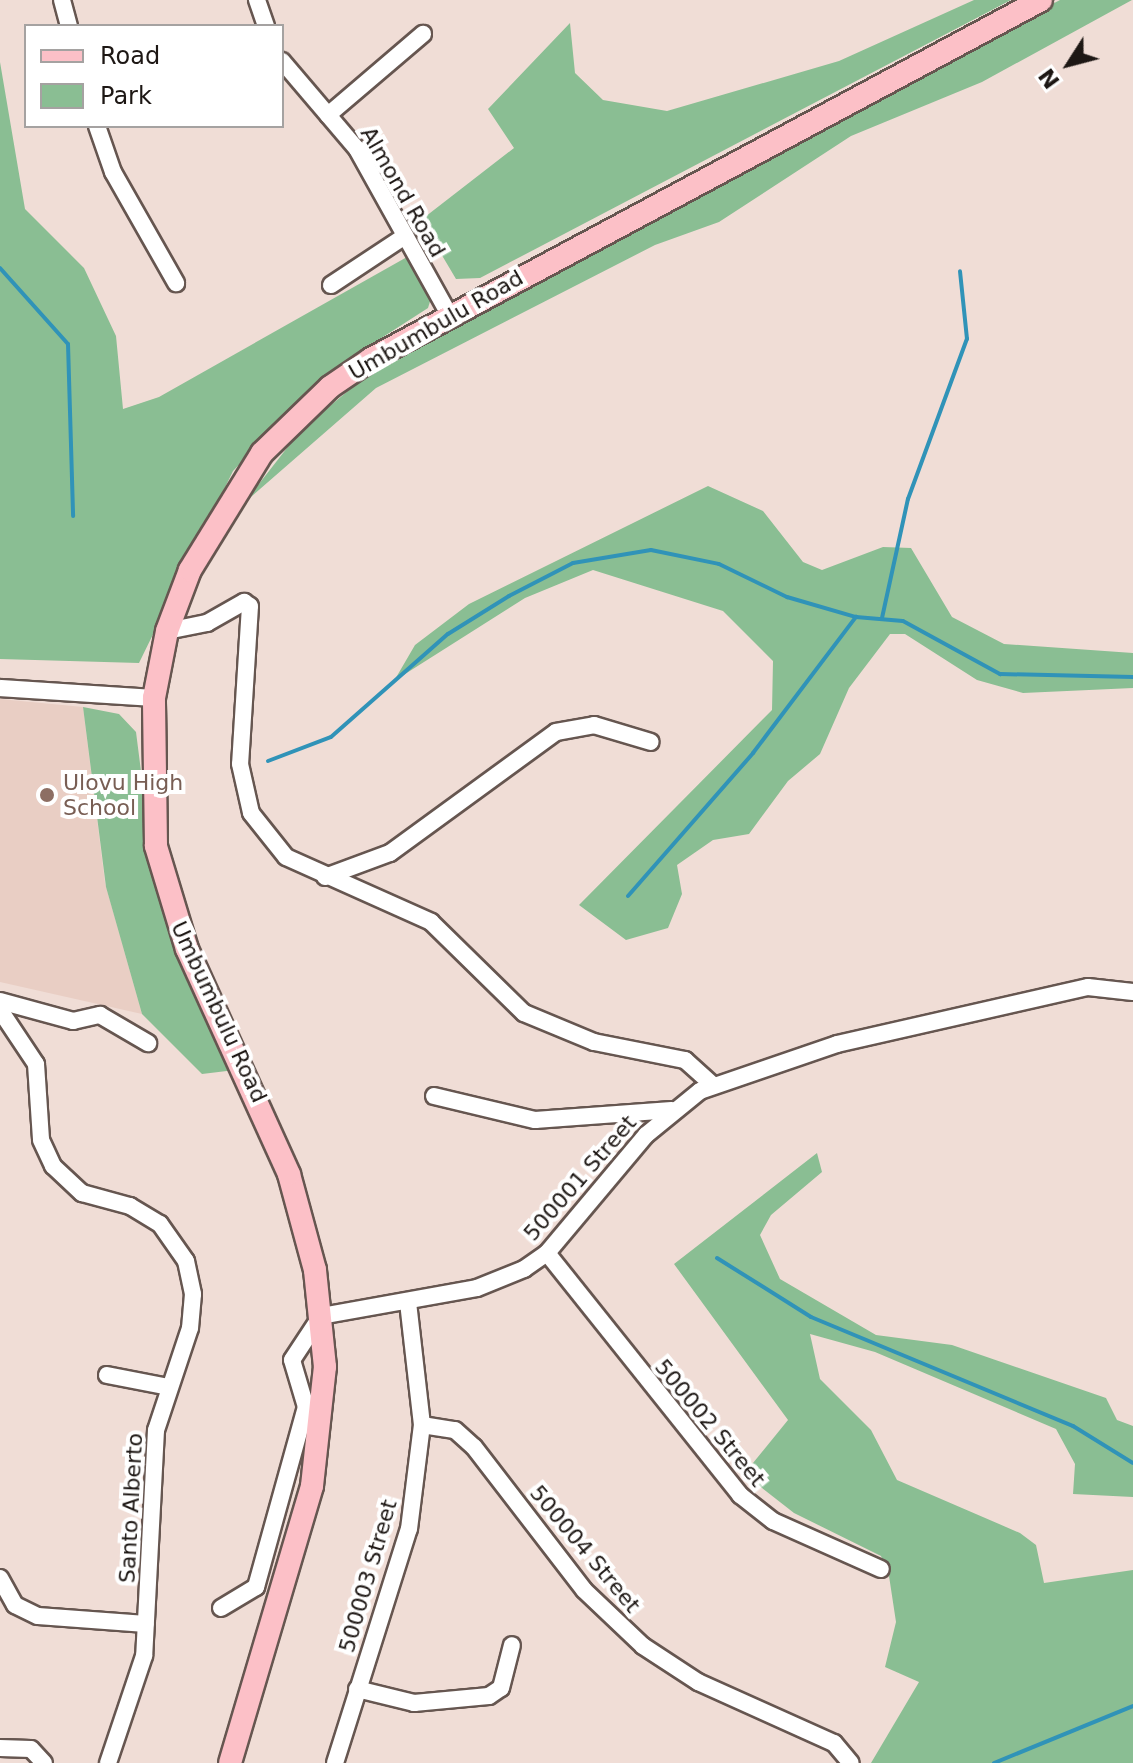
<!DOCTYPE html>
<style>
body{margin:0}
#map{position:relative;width:1133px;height:1763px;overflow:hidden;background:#f0ddd6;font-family:"DejaVu Sans",sans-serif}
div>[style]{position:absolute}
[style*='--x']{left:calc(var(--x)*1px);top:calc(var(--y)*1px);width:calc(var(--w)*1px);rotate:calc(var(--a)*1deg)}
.built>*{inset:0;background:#e9cec4}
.green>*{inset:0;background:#8abe93}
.stream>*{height:4px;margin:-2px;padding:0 2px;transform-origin:2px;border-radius:2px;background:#3093b8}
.roads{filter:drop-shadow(2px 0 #665650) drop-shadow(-2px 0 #665650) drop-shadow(0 2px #665650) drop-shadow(0 -2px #665650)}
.minor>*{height:16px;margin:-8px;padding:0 8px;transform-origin:8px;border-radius:8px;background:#fff}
.major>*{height:22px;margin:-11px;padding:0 11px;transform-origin:11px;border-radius:11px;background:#fcc0c7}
.dots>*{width:22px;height:22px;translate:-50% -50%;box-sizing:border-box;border:4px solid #fff;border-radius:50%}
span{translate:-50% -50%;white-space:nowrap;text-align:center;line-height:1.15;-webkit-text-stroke:8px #fff;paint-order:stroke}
.street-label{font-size:22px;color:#1d1714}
.education-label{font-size:22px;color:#785e54}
.left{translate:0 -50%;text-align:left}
.legend{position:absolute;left:24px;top:24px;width:260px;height:104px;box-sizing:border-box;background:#fff;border:2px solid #a5a2a1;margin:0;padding:10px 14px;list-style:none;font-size:24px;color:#1d1714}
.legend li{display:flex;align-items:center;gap:16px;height:40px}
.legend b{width:40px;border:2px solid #a5a2a1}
.north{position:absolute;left:1029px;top:24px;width:80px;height:80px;-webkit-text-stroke:6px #fff;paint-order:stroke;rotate:234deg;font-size:22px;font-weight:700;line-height:32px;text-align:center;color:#1d1714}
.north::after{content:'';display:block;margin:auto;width:28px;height:36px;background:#1d1714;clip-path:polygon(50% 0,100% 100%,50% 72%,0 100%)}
</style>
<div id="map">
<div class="built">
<i style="clip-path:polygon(0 699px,83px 707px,105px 883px,142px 1014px,0 982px)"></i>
</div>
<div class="green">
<i style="clip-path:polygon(974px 0,1011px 0,480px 278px,456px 279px,421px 220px,514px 148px,488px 109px,570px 23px,575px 73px,603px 100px,667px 111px,839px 61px)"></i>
<i style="clip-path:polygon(1060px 0,1132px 0,982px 82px,851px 136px,719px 222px,655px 245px,376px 388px,244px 503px,301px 430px,396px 351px)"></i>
<i style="clip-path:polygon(0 62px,25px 209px,84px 268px,116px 336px,123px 409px,159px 397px,407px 257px,432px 295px,428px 308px,327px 373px,233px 471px,139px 663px,0 659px)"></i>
<i style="clip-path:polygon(708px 486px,763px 511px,803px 562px,822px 570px,883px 547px,911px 548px,952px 617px,1004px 644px,1133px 653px,1133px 688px,1023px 693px,977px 680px,905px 634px,890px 634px,849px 688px,820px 754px,788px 781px,749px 834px,713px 840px,677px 865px,682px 894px,668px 928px,626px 940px,579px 905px,772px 710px,773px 661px,723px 611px,593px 570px,525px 598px,394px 681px,415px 645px,469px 604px)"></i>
<i style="clip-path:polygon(83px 707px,119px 714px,136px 732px,149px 834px,235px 1070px,202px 1074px,142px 1014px,106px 887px)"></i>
<i style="clip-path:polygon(817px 1153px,822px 1172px,771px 1215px,760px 1235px,780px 1279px,876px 1335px,952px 1345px,1106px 1398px,1117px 1420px,1133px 1426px,1133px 1497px,1073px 1494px,1075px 1464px,1056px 1429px,875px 1352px,810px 1334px,820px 1379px,871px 1430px,897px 1480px,1020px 1533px,1036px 1545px,1044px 1583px,1133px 1570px,1133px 1763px,871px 1763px,919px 1682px,885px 1667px,896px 1622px,889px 1576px,881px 1556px,794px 1513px,744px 1474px,788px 1420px,674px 1264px)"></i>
</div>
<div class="stream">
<i style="--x:0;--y:268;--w:102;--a:48.2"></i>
<i style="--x:68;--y:344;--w:172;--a:88.3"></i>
<i style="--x:882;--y:618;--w:122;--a:-77.7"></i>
<i style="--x:908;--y:499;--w:171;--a:-69.8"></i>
<i style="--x:967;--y:339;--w:68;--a:-95.9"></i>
<i style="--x:268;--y:761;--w:67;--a:-20.9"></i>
<i style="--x:331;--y:737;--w:156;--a:-41.4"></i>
<i style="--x:448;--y:634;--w:72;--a:-31.9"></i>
<i style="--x:509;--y:596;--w:72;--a:-27.3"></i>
<i style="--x:573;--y:563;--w:79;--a:-9.5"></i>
<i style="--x:651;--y:550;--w:69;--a:11.6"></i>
<i style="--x:719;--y:564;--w:76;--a:25.9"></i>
<i style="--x:787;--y:597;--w:72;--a:16.2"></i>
<i style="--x:856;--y:617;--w:47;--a:4.9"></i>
<i style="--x:903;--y:621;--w:111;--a:28.7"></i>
<i style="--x:1000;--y:674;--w:133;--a:1.3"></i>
<i style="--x:628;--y:896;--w:190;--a:-48.8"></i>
<i style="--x:753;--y:753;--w:171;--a:-52.9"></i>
<i style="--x:717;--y:1258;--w:111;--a:32.1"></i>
<i style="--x:811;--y:1317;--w:284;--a:22.6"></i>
<i style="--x:1073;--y:1426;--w:70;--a:31.7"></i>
<i style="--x:994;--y:1763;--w:150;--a:-22.3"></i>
</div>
<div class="roads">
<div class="minor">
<i style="--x:62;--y:0;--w:27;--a:75"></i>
<i style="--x:257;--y:0;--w:28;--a:71"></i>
<i style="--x:282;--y:61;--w:116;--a:49.6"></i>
<i style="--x:357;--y:149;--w:189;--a:60.9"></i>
<i style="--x:328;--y:115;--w:125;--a:-40.5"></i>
<i style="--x:97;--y:126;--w:49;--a:70.8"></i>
<i style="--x:113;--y:172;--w:128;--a:60.4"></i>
<i style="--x:331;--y:285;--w:89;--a:-33.5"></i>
<i style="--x:167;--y:631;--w:41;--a:-11.3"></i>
<i style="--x:207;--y:623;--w:43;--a:-29.6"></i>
<i style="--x:244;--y:602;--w:7;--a:34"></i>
<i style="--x:250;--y:606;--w:158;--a:93.6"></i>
<i style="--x:240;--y:764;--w:50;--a:77.3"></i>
<i style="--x:251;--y:813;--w:56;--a:51.5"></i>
<i style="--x:286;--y:857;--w:159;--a:24.1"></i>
<i style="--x:431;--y:922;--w:130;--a:44.4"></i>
<i style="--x:524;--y:1013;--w:76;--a:22.5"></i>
<i style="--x:594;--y:1042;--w:93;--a:11.2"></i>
<i style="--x:685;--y:1060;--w:38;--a:42"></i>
<i style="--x:0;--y:688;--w:154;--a:3.7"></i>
<i style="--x:325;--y:877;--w:69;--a:-20.3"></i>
<i style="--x:390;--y:853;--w:205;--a:-36.1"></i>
<i style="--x:556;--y:732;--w:39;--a:-10"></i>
<i style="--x:594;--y:725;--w:59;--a:16.6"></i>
<i style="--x:0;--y:1001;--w:76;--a:15.3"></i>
<i style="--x:73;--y:1021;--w:28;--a:-13"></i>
<i style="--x:100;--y:1015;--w:56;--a:30.3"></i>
<i style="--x:0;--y:1010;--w:65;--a:56.3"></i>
<i style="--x:36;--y:1064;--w:76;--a:86.2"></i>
<i style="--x:41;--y:1140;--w:29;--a:65"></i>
<i style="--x:53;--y:1166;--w:40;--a:43"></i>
<i style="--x:82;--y:1193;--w:50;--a:15.2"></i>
<i style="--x:130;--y:1206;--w:35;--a:31"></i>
<i style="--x:160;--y:1224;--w:45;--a:54.9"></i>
<i style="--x:186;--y:1261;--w:34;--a:78"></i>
<i style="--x:193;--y:1294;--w:34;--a:95"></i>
<i style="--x:190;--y:1328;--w:108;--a:108.4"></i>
<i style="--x:156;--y:1430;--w:226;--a:93"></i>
<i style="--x:144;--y:1656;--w:113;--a:108.6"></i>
<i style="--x:434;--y:1096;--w:104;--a:13.4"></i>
<i style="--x:535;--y:1120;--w:137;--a:-4.2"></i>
<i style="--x:547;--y:1253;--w:310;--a:51.4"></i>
<i style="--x:740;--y:1495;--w:42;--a:38.2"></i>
<i style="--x:773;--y:1521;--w:118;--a:24"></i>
<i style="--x:107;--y:1375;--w:63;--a:11"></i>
<i style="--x:306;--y:1407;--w:49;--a:-106.6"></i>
<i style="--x:292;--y:1360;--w:53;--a:-56.6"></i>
<i style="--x:321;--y:1316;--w:158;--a:-10.2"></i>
<i style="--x:477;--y:1288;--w:51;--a:-22"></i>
<i style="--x:524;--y:1269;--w:28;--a:-35"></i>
<i style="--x:547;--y:1253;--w:154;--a:-50"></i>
<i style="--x:646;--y:1135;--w:70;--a:-39.2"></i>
<i style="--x:700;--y:1091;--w:145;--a:-18.9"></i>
<i style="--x:837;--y:1044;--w:257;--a:-12.8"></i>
<i style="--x:1088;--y:987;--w:45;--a:6.3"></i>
<i style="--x:422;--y:1425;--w:33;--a:9"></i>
<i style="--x:455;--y:1430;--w:25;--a:42"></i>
<i style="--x:474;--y:1447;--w:180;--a:52.4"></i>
<i style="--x:584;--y:1590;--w:81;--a:43.5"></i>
<i style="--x:643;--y:1646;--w:66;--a:33.2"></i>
<i style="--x:698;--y:1682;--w:149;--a:24.2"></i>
<i style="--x:834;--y:1743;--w:26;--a:50"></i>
<i style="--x:0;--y:1578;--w:31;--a:61"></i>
<i style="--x:15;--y:1605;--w:25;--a:26"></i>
<i style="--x:38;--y:1616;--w:108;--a:4.2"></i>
<i style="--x:221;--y:1608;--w:41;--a:-31"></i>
<i style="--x:256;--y:1587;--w:187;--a:-74.5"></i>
<i style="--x:306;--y:1407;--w:9;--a:6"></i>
<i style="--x:357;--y:1689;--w:59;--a:13.8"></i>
<i style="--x:414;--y:1703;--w:75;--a:-5.3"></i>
<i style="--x:489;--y:1696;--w:14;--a:-34"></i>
<i style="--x:501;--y:1688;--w:44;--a:-75.7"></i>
<i style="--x:0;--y:1748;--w:31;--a:2"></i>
<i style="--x:31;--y:1749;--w:19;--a:47"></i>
<i style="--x:335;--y:1763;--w:245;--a:-72.5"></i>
<i style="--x:409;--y:1529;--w:105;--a:-82.9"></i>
<i style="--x:422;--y:1425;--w:124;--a:-96.5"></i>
</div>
<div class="major">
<i style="--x:230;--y:1763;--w:289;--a:-73.5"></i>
<i style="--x:312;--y:1486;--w:120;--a:-83.8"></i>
<i style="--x:325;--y:1367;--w:98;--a:-95.9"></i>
<i style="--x:315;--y:1270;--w:99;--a:-105.2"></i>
<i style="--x:289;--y:1174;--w:247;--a:-114.4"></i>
<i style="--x:187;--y:949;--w:108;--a:-106.8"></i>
<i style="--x:156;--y:846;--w:148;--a:-90.8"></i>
<i style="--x:154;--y:698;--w:68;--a:-79"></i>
<i style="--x:167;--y:631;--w:65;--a:-69.3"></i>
<i style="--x:190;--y:570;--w:137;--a:-58.4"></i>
<i style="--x:262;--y:453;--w:95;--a:-44.1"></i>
<i style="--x:330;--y:387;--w:50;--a:-34.3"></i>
<i style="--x:371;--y:359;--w:760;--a:-28.18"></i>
</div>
</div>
<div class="dots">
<i style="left:47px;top:795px;background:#8d6e63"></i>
</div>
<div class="street-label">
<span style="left:403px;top:192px;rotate:60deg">Almond Road</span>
<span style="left:436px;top:325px;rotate:-30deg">Umbumbulu Road</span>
<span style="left:219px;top:1012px;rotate:65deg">Umbumbulu Road</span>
<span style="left:580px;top:1178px;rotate:-49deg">500001 Street</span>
<span style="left:710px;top:1423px;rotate:50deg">500002 Street</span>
<span style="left:131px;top:1508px;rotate:-87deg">Santo Alberto</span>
<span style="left:585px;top:1549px;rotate:50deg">500004 Street</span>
<span style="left:368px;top:1576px;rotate:-74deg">500003 Street</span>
</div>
<div class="education-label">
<span class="left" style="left:63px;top:795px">Ulovu High<br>School</span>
</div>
<ul class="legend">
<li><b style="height:10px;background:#fcc0c7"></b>Road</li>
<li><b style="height:22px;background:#8abe93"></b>Park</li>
</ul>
<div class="north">N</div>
</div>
